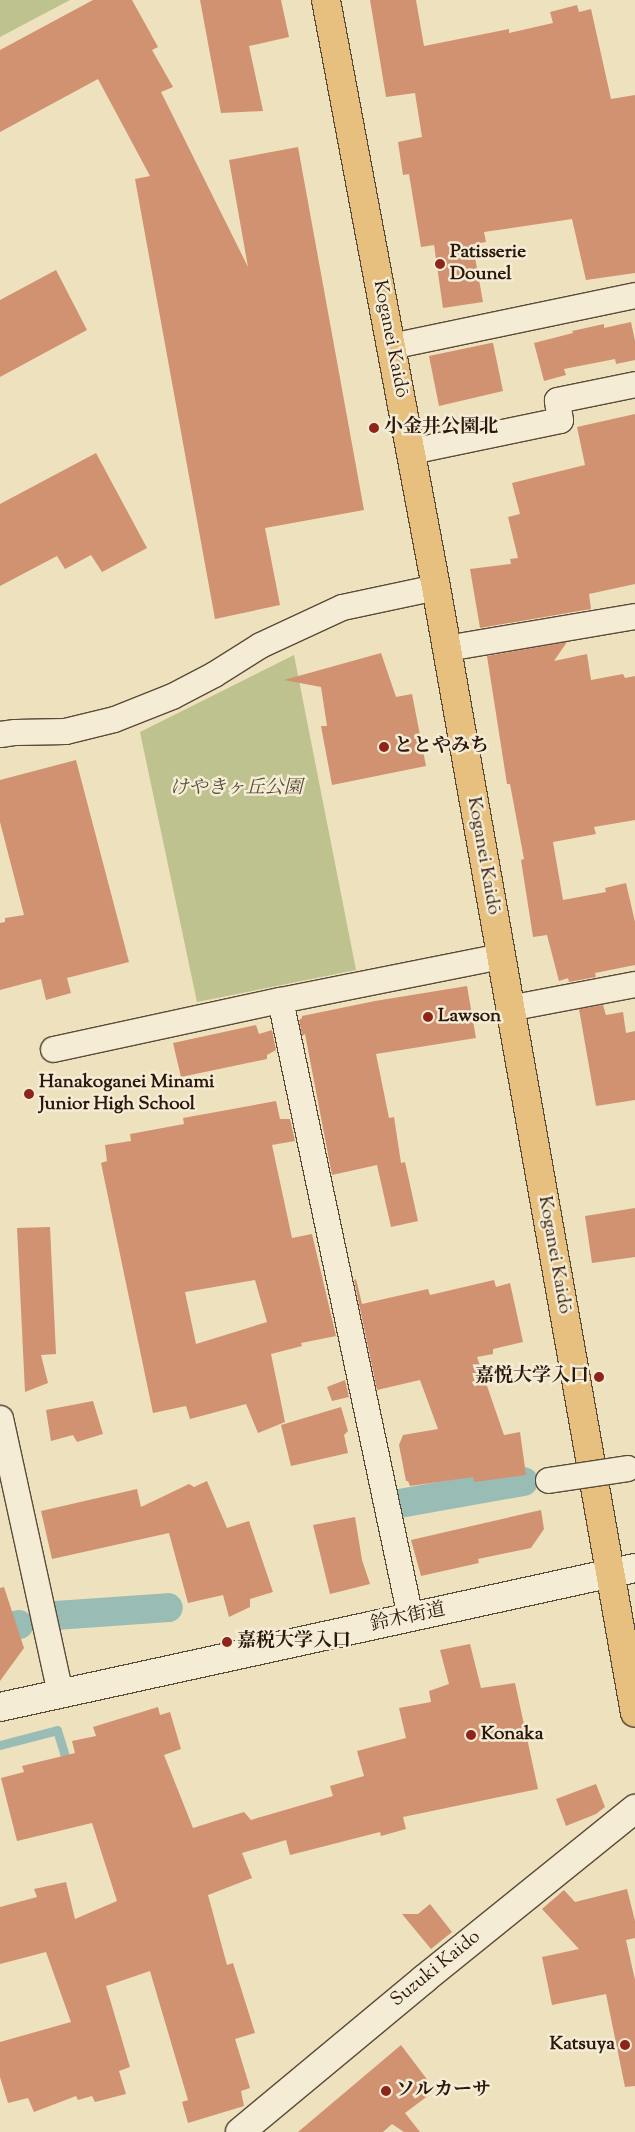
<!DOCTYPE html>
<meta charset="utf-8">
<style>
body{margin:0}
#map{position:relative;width:635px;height:2132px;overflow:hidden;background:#eee1be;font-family:"Sorts Mill Goudy","Noto Serif JP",serif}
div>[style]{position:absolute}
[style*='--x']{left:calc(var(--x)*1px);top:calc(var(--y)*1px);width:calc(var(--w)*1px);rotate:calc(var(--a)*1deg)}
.green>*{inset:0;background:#bdc28e}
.stream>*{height:9px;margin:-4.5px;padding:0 4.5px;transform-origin:4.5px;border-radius:4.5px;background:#99bdb5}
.canal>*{height:29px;margin:-14.5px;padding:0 14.5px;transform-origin:14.5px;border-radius:14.5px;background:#99bdb5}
.building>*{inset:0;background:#d19272}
.roads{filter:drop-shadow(1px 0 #5c4a38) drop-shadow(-1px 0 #5c4a38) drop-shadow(0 1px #5c4a38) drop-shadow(0 -1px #5c4a38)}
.street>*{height:25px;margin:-12.5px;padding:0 12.5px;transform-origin:12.5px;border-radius:12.5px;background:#f4ecd5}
.secondary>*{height:28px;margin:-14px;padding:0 14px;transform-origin:14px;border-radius:14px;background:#f4ecd5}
.primary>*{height:28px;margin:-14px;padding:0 14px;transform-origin:14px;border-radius:14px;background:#e7c07f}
.bridges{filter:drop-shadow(1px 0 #5c4a38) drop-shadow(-1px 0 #5c4a38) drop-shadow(0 1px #5c4a38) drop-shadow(0 -1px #5c4a38)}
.street-bridge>*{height:25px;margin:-12.5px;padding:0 12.5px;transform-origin:12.5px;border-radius:12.5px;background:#f4ecd5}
.dots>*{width:14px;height:14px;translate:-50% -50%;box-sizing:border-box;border:2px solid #f4ecd5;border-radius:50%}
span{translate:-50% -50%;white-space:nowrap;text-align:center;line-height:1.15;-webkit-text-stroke:5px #f4ecd5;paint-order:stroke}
.poi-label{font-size:19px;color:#2c170c;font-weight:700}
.left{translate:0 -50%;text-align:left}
.right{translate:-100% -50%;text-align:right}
.street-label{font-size:19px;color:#2c170c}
.park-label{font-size:19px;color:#584a33;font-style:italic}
</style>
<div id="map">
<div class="green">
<i style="clip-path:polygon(0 0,70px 0,0 37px)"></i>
<i style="clip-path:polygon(294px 655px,356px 970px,197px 1002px,140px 732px)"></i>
</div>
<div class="stream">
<i style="--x:0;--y:1745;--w:59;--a:-14.7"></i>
<i style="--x:57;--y:1730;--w:39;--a:73"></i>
</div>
<div class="canal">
<i style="--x:399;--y:1503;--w:126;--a:-10.1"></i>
<i style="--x:55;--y:1615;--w:113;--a:-4"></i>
<i style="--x:0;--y:1628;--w:19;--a:-12"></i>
</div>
<div class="building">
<i style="clip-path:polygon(93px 0,132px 0,158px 47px,152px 50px,173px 87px,161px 92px,248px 267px,229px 160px,298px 147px,364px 510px,265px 528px,280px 605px,215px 619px,135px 179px,150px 176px,98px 79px,0 132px,0 50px)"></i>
<i style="clip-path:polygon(200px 0,281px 0,289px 37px,249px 46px,263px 111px,221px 113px)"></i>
<i style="clip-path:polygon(370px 0,416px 0,424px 46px,509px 29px,509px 33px,553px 23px,550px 12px,577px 5px,579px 12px,591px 9px,611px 99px,635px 95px,635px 273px,586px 280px,572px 219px,484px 232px,486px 242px,474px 244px,473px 246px,483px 302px,443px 308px,434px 245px,421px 247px,409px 174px,403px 175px,398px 142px,422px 137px,415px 93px,386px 97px)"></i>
<i style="clip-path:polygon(56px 270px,87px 330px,0 377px,0 300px)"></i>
<i style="clip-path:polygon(631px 322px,635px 341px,635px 360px,616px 364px,615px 359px,564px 369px,566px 375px,544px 381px,534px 343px,573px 333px,572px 331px,604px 324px,604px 328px)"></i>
<i style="clip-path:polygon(491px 343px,493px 343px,503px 391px,439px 406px,429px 356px)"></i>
<i style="clip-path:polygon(635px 414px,635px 584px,589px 594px,591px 609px,480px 628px,470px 569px,511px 564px,510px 559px,518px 558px,508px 517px,520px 514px,512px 483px,585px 465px,577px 427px)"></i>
<i style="clip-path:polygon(96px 453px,147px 548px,102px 572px,91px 555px,65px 569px,57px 556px,0 586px,0 504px)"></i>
<i style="clip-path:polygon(567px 642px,554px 661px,587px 654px,591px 680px,623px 674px,625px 678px,635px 676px,635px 820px,594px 827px,596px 834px,553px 842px,563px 900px,606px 892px,605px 888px,626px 883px,635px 922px,635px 965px,595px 973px,596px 977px,569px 982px,568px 978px,559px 981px,547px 935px,533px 937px,521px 860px,524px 859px,510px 784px,507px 784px,487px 656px)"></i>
<i style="clip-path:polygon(381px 653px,396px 697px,412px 694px,426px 766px,332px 785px,321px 726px,327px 726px,321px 687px,284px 680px)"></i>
<i style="clip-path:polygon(76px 760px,129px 962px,67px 978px,71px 993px,46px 1000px,41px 979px,0 990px,0 923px,5px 922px,5px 918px,24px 915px,0 822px,0 780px)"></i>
<i style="clip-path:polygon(467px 986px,476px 1038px,376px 1054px,389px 1118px,394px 1117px,401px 1163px,405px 1162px,418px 1221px,391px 1227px,377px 1165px,332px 1175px,305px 1034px,302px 1036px,299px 1020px,302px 1018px,302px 1016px,375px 1001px)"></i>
<i style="clip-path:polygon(603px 1005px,606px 1015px,623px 1012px,626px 1033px,635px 1031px,635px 1100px,596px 1106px,579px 1009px)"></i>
<i style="clip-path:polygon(256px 1025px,259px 1034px,272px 1030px,276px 1050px,267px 1055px,267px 1059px,181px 1077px,173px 1043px)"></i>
<i style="clip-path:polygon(evenodd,276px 1101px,280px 1119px,290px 1119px,295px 1141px,272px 1145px,292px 1238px,312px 1234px,336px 1336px,301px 1343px,302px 1346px,271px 1354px,285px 1422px,258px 1433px,246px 1404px,190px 1419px,186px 1406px,153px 1413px,101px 1163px,107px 1161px,105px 1145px,131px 1141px,130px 1134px,184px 1124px,183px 1118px,276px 1101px,255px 1280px,267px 1322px,196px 1344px,185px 1292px,255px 1280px)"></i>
<i style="clip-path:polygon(635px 1208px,635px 1257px,592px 1263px,585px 1216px)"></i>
<i style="clip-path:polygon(50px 1227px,56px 1354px,41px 1355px,48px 1383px,25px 1392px,17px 1228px)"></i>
<i style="clip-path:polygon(356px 1279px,362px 1304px,428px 1289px,430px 1295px,494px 1280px,496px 1287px,510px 1283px,523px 1342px,493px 1349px,493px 1354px,477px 1357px,504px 1435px,520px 1432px,526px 1475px,474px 1482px,473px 1477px,410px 1486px,408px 1481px,406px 1481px,399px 1445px,403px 1435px,438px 1429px,420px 1380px,377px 1390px,354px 1280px)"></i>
<i style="clip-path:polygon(345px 1380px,349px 1397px,332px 1401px,327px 1387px)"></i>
<i style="clip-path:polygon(93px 1401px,103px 1434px,77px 1442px,73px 1435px,51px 1441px,46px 1410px)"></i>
<i style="clip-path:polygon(341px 1407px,348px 1431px,344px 1435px,348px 1453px,291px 1466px,281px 1425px)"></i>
<i style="clip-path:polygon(207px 1481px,227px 1528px,249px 1521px,273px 1592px,250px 1599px,250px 1607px,229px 1617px,223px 1595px,188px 1603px,169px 1533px,52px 1559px,41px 1511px,137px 1489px,141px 1507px,189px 1484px,194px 1487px)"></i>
<i style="clip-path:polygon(541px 1510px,544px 1529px,531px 1548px,478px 1559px,479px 1563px,421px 1576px,411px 1540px)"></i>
<i style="clip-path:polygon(355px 1517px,362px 1560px,370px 1584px,330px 1594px,313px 1525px)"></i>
<i style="clip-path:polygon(4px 1587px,24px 1648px,0 1681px,0 1588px)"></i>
<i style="clip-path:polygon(470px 1644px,481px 1688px,515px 1683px,538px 1789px,403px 1817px,406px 1829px,381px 1836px,380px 1832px,290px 1855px,286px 1840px,242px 1853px,252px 1878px,208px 1895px,227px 1965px,233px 1963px,255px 2033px,235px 2039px,250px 2088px,241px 2091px,244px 2106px,188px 2123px,182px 2102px,188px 2100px,150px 1971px,106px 1986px,130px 2067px,119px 2071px,126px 2094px,95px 2102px,92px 2096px,78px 2100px,76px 2096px,34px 2112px,28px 2098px,8px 2103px,0 2077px,0 2042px,71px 2022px,46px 1952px,0 1964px,0 1907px,37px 1897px,34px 1889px,66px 1882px,75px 1919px,117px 1901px,92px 1823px,17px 1841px,1px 1778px,24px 1772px,22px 1766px,75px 1753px,72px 1741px,96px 1736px,93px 1727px,158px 1707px,160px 1715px,170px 1712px,181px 1749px,164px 1755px,193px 1828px,244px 1812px,251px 1820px,333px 1796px,330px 1786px,364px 1776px,357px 1751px,406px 1738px,399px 1708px,431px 1702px,429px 1691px,449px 1684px,440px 1650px)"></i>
<i style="clip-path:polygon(596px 1784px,605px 1807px,596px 1814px,566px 1826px,556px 1799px)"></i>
<i style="clip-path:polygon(627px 1889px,635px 1921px,635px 1938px,626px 1940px,635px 1980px,635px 2086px,625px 2087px,606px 1994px,552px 2005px,542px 1957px,579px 1949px,542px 1909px,564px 1890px,575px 1902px)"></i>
<i style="clip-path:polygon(430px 1904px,452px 1932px,431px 1949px,402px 1914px,418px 1914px)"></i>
<i style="clip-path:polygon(401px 2045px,429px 2082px,423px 2088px,429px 2095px,405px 2113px,420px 2132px,404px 2132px,392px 2124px,383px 2132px,298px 2132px)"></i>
</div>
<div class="roads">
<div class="street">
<i style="--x:391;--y:346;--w:249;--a:-11.8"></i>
<i style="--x:411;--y:451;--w:152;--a:-11.8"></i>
<i style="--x:560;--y:420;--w:20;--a:-99"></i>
<i style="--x:557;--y:400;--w:80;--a:-11.6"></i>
<i style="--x:446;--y:648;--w:192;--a:-9.6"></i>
<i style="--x:0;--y:734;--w:15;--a:-8"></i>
<i style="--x:15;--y:732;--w:50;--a:-1.1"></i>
<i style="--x:65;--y:731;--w:50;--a:-13.8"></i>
<i style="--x:114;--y:719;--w:62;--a:-21.6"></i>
<i style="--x:172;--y:696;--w:47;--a:-27.6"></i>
<i style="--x:214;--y:674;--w:54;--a:-32.2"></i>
<i style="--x:260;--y:645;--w:90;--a:-24.9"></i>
<i style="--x:342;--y:607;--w:96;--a:-12"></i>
<i style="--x:280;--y:1000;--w:631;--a:78.1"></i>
<i style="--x:509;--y:1008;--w:128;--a:-10.8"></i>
<i style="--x:53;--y:1049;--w:232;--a:-12.2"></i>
<i style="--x:280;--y:1000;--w:225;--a:-11.3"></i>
<i style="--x:0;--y:1418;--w:282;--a:77.7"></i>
</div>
<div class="secondary">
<i style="--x:0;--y:1707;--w:650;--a:-12.35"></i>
<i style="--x:240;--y:2132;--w:239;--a:-39.7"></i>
<i style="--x:424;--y:1979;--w:271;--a:-38.9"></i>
</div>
<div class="primary">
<i style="--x:326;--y:0;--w:597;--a:79.39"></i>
<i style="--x:436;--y:587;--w:1143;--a:79.98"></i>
</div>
</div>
<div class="bridges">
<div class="street-bridge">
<i style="--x:548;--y:1480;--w:80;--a:-8.6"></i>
</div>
</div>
<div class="dots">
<i style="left:440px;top:264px;background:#8f2418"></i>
<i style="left:374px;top:428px;background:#8f2418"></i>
<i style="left:384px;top:747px;background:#8f2418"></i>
<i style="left:428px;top:1017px;background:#8f2418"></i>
<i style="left:29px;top:1094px;background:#8f2418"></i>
<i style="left:599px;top:1377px;background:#8f2418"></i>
<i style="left:227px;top:1642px;background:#8f2418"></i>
<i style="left:471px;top:1735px;background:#8f2418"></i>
<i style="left:625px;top:2045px;background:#8f2418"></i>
<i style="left:386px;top:2091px;background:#8f2418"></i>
</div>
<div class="poi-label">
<span class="left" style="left:450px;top:264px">Patisserie<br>Dounel</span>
<span class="left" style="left:384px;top:428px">小金井公園北</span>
<span class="left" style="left:394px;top:747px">ととやみち</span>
<span class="left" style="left:438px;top:1017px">Lawson</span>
<span class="left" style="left:39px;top:1094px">Hanakoganei Minami<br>Junior High School</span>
<span class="right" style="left:589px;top:1377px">嘉悦大学入口</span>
<span class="left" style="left:237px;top:1642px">嘉税大学入口</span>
<span class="left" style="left:481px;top:1735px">Konaka</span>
<span class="right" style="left:615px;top:2045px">Katsuya</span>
<span class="left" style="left:396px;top:2091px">ソルカーサ</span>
</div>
<div class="street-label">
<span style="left:390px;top:339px;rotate:79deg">Koganei Kaidō</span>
<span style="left:483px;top:856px;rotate:80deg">Koganei Kaidō</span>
<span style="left:554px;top:1255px;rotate:80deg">Koganei Kaidō</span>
<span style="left:408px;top:1618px;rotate:-12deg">鈴木街道</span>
<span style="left:436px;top:1969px;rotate:-39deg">Suzuki Kaido</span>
</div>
<div class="park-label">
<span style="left:236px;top:789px">けやきヶ丘公園</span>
</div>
</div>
